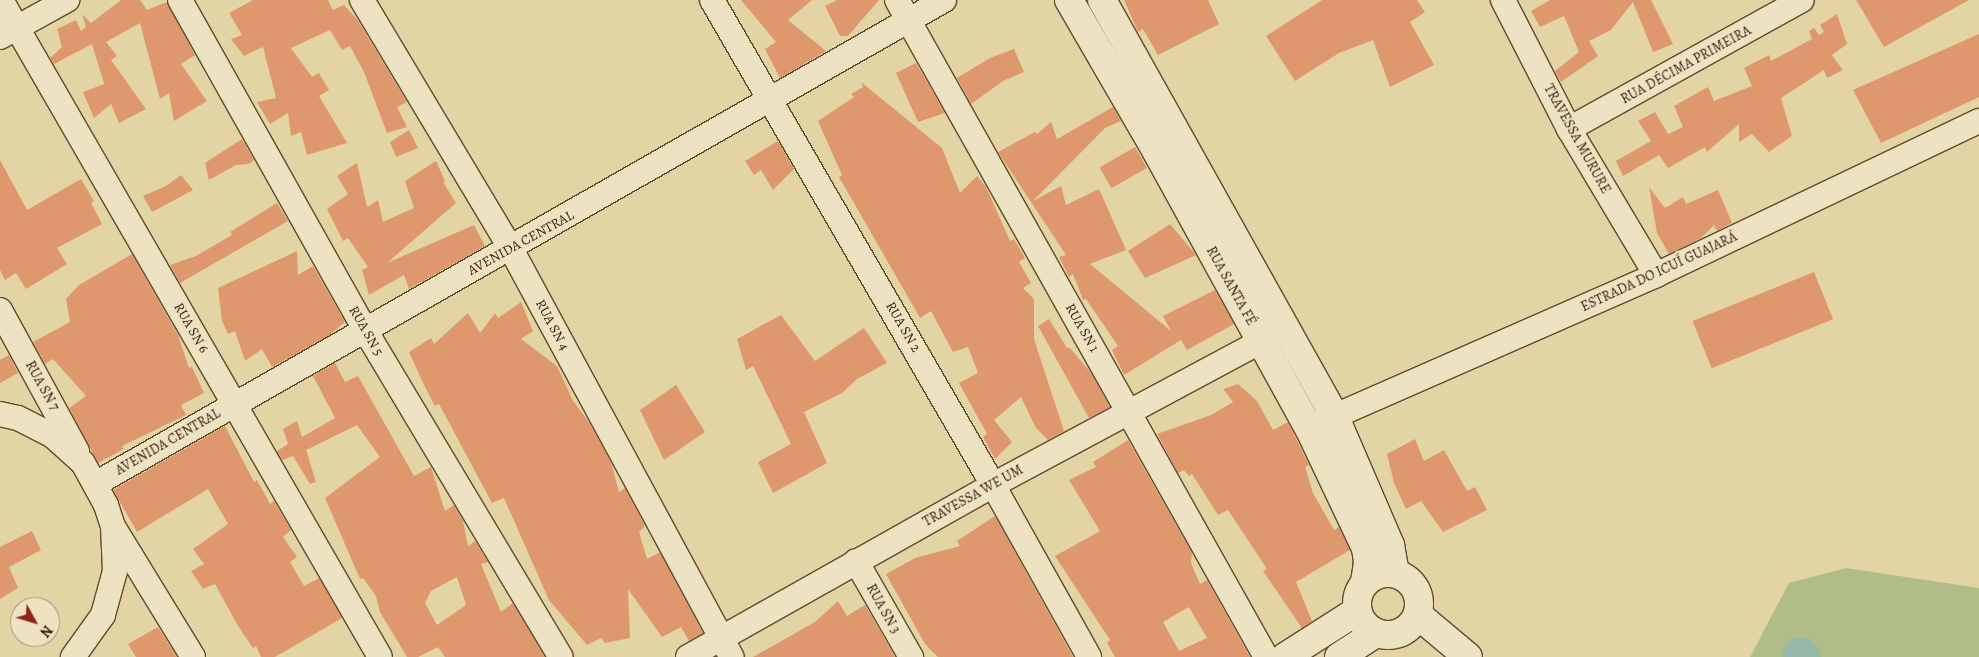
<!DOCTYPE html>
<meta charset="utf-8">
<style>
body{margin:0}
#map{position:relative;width:1979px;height:657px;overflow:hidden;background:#e3d4a3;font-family:Alegreya,serif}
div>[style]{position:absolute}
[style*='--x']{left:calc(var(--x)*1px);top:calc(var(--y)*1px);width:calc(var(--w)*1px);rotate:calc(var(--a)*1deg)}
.green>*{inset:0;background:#b0bd88}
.river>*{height:35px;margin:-17.5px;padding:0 17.5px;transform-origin:17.5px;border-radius:17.5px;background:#95b8a7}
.building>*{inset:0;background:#df986e;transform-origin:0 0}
.roads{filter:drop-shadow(1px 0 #604a2c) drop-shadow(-1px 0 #604a2c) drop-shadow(0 1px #604a2c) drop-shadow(0 -1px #604a2c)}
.street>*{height:24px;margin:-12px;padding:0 12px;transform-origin:12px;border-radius:12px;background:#ede3c3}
.secondary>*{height:28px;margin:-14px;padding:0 14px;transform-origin:14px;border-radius:14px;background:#ede3c3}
.secondary>.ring{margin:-14px;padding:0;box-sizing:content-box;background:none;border:28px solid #ede3c3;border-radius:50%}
span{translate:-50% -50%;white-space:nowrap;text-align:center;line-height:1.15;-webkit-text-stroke:5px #ede3c3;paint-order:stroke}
.street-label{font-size:14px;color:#341c05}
.north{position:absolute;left:10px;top:597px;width:50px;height:50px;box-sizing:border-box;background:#ede3c3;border:1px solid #a39377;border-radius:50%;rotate:129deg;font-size:14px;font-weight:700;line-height:20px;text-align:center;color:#341c05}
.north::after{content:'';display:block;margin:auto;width:18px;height:22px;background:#8f2418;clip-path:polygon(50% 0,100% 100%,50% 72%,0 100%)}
</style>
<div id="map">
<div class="green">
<i style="clip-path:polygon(1846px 568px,1979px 588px,1979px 657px,1750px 657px,1789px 583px)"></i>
</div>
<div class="river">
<i style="--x:1800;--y:654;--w:4;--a:45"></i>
</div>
<div class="building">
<i style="clip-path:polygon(121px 0,140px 0,147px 10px,167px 2px,195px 55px,181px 64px,207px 101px,174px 121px,169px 93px,160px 99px,140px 23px,106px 42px,117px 56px,111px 60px,146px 109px,119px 123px,111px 104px,94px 118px,83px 92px,104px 84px,92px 44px,54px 64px,50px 58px,62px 47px,57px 29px,76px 20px,81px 31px,86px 27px,82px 14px,91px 23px)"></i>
<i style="clip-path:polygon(253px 0,328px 0,333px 10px,344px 5px,357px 19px,407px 102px,397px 107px,407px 127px,387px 133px,364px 72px,350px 46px,342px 50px,330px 30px,291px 48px,312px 77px,319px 73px,329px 90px,319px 96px,347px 143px,307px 155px,301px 132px,291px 136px,288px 113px,270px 124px,257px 102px,276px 98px,263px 47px,244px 56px,231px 39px,242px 35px,229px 13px)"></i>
<i style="clip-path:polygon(741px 0,812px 0,788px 20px,826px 51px,780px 78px,765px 49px,776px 42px)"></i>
<i style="clip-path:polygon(837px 0,879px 0,848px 36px,840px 36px,825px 6px)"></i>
<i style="clip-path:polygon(1124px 0,1208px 0,1219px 24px,1158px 55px,1143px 29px,1138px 32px)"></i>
<i style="clip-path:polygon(1322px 0,1417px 0,1425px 12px,1410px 22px,1434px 65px,1390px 87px,1373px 40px,1339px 53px,1295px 81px,1266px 36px)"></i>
<i style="clip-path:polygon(1550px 0,1651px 0,1673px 44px,1653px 52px,1633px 2px,1611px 30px,1589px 41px,1598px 56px,1561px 82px,1555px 71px,1579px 52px,1564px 16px,1540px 27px,1531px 11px)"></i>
<i style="clip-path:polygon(1856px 0,1969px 0,1884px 47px)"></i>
<i style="clip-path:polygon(1837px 14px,1847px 44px,1832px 55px,1843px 70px,1827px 78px,1824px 70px,1781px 98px,1792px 136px,1769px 152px,1752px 134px,1739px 142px,1739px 124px,1707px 152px,1705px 147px,1668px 168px,1659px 155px,1623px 176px,1616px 161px,1651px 141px,1638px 121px,1655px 112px,1668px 134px,1683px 127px,1674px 106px,1708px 87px,1714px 101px,1752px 86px,1744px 68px,1769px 55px,1771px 61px,1812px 39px,1809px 31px,1814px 28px,1819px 35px,1824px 32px,1820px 25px)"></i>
<i style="clip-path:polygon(1979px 34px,1979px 97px,1881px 143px,1853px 90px)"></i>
<i style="clip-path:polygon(1014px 49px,1024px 72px,1003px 81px,971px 104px,957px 78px,990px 58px)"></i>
<i style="clip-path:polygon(916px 63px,945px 113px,918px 122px,896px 73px)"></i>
<i style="clip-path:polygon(861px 82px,942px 148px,960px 193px,977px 176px,986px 187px,1010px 241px,1014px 239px,1025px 258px,1019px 262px,1031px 283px,1023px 288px,1034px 299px,1034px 339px,1064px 431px,1048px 440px,1036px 428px,1021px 397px,994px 420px,1012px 442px,995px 459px,983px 437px,987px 434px,959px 383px,978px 373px,968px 347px,953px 352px,931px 311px,920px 318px,839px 177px,842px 175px,818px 121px,854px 97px,851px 94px,863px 87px)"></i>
<i style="clip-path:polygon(1113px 107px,1121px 121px,1105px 128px,1033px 201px,1061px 186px,1066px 205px,1099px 189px,1126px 250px,1090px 264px,1171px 331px,1163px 316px,1215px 290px,1234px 324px,1187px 350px,1181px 340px,1124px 375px,1112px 350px,1118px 346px,1086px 299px,1083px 300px,1073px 274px,1069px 277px,1059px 257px,1066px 255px,998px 152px,1035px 132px,1037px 134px,1051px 122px,1057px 139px)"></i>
<i style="clip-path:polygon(409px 130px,418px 148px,396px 157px,390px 142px)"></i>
<i style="clip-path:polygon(242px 139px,254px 160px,249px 164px,236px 165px,209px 180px,205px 163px)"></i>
<i style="clip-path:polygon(778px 141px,794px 169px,773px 190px,761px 170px,754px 175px,745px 161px)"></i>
<i style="left:1135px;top:147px;width:24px;height:41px;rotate:60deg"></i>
<i style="clip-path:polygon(0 160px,27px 210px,81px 179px,94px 201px,91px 203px,102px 224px,57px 248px,67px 264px,26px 289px,16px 273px,5px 280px,0 270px)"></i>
<i style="clip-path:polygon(436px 161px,445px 181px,443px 182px,456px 203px,387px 263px,474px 225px,485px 246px,409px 289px,404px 275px,369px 295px,362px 270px,368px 267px,348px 238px,343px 241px,327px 209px,348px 194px,337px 176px,357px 163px,367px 207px,378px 200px,383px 222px,414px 208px,405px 181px)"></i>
<i style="clip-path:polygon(181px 175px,193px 190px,152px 212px,143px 196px,166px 186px)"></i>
<i style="clip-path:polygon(1649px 187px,1665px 208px,1683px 197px,1686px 204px,1718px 190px,1732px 223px,1717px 231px,1714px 225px,1701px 238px,1669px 254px,1657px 233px)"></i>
<i style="clip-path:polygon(277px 203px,288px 221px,180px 283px,170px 265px,196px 256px,232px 235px,230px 232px)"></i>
<i style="clip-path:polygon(1170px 224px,1196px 255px,1145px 278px,1128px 251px)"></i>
<i style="clip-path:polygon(297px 251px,298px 275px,313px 266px,345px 322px,328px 336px,272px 367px,262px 349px,245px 361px,235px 331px,228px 334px,222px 321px,218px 288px)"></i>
<i style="clip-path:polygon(132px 254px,178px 335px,189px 368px,192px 367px,204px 393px,181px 405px,186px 415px,122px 446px,124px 449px,98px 463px,69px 408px,86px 396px,53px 359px,45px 364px,33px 342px,70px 322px,66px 299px,79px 285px)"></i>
<i style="left:1814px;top:272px;width:51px;height:131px;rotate:68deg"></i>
<i style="clip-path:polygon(521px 302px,533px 331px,521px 339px,557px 366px,573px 401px,589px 422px,611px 462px,619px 492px,625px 488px,645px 526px,639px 532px,647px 559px,660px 552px,703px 633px,689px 641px,681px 627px,662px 637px,628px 589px,630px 638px,605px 643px,601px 638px,587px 645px,549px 600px,504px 498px,492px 503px,439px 404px,435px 406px,424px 385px,409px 352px,431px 338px,434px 344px,468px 313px,480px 333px,495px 313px,498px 318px)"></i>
<i style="clip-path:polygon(781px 315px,815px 361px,864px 328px,887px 363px,857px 379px,842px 393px,804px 412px,827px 463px,773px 493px,758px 462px,791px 444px,753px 366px,746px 370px,737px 339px)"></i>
<i style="clip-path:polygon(1049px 319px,1067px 348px,1070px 348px,1092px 374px,1110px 407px,1089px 418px,1038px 326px)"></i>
<i style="clip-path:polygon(9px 355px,18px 373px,0 383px,0 360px)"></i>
<i style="clip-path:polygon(evenodd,335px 363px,345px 382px,358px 376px,414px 476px,431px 467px,445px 511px,454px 505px,463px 521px,468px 546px,475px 541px,488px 562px,481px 564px,501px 612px,513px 603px,545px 657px,445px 657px,438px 647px,418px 657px,407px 657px,380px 612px,376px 596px,363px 578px,360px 579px,325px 498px,380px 457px,357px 425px,306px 450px,316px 482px,310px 484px,293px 456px,282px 460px,277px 451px,288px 444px,283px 429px,297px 421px,302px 437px,335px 418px,313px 376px,335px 363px,457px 577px,466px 605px,437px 625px,425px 603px,431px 591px,457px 577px)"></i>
<i style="clip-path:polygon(1238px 384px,1257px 401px,1273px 430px,1288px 422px,1309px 465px,1305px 467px,1313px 493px,1334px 530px,1339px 527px,1350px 550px,1296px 582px,1312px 621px,1302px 628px,1263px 571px,1267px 569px,1228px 510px,1218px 515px,1192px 474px,1189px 476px,1184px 470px,1178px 473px,1157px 434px,1211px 415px,1233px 402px,1223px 389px)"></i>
<i style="clip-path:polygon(676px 385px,705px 432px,664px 460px,640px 410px)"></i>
<i style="clip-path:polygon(225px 426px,254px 482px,257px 480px,270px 504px,274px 501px,291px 530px,283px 537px,297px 557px,290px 562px,304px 586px,319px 578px,342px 618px,275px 657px,261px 657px,256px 646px,253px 648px,238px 626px,215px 584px,203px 589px,191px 571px,204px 564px,193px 549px,228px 524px,208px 489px,137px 532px,113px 490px)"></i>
<i style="clip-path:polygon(1415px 439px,1424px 461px,1444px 450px,1467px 491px,1475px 487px,1487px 510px,1443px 532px,1421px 501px,1406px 509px,1394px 483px,1387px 454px)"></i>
<i style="clip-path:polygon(evenodd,1128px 440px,1192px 553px,1191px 563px,1200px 584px,1207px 580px,1250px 657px,1115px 657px,1107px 643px,1110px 640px,1055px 556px,1100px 531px,1069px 480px,1096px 467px,1093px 462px,1128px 440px,1189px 607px,1207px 638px,1179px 651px,1163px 622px,1189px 607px)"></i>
<i style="clip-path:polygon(995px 516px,1073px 657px,938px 657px,925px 644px,886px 574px,915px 558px,960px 546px,957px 541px)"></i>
<i style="clip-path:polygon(32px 531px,41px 550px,9px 567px,18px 588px,0 599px,0 547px)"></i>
<i style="clip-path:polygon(838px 601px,847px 616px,865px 605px,895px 657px,753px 657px,815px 622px)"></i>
<i style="clip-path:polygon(158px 627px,177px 657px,136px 657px,128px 644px)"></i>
</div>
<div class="roads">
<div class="street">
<i style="--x:1;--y:0;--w:758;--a:60.02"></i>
<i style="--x:180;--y:0;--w:378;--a:60.7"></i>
<i style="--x:365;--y:330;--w:381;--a:59.1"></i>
<i style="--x:362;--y:0;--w:290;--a:59.1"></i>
<i style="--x:511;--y:249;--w:464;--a:61.6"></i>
<i style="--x:712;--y:0;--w:561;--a:59.91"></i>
<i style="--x:993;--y:485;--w:197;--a:60.8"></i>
<i style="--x:897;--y:0;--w:754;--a:60.68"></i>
<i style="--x:1503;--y:0;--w:145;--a:62.9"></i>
<i style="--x:1569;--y:129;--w:170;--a:59.2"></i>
<i style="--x:0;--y:37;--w:77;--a:-28.9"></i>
<i style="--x:1569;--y:129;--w:266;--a:-29"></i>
<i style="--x:0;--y:310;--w:161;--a:61.4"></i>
<i style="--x:0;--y:414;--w:18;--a:13"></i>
<i style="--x:18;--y:418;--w:39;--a:27"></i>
<i style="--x:53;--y:436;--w:40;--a:42"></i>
<i style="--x:83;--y:463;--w:48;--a:61.3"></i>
<i style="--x:106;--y:505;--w:23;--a:72"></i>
<i style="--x:113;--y:527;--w:44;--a:87.4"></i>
<i style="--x:115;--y:571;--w:46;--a:105.3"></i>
<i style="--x:103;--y:615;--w:52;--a:125.5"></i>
<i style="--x:1317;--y:424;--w:370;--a:-23.7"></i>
<i style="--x:1656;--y:275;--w:358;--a:-25.5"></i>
<i style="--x:97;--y:483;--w:975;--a:-29.69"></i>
<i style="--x:114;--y:528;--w:151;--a:58.5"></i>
<i style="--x:856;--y:561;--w:111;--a:60.2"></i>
<i style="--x:688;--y:657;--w:350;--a:-29.4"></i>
<i style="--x:993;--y:485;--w:305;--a:-28.2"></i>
</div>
<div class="secondary">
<i style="--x:1069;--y:0;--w:176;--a:59.9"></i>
<i style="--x:1157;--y:152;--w:315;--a:61.2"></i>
<i style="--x:1309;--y:428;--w:133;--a:64.6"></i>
<i style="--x:1366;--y:548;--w:15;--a:82"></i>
<i style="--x:1368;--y:563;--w:19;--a:99"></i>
<i style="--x:1102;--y:0;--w:475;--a:60.8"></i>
<i style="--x:1334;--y:415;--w:142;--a:66.7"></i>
<i style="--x:1390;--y:545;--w:28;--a:80"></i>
<i class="ring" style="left:1357px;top:573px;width:34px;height:34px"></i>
<i style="--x:1418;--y:615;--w:65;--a:40"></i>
<i style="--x:1285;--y:657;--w:85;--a:-32.6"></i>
<i style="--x:1339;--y:657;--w:44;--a:-33"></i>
</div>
</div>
<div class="street-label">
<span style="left:1686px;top:65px;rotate:-29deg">RUA DÉCIMA PRIMEIRA</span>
<span style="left:1577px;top:139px;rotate:61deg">TRAVESSA MURURE</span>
<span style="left:521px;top:243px;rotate:-29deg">AVENIDA CENTRAL</span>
<span style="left:1659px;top:272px;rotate:-25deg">ESTRADA DO ICUÍ GUAJARÁ</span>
<span style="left:1231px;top:286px;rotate:61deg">RUA SANTA FÉ</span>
<span style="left:552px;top:325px;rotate:62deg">RUA SN 4</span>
<span style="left:903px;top:327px;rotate:60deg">RUA SN 2</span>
<span style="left:191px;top:328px;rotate:60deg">RUA SN 6</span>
<span style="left:1082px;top:328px;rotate:60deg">RUA SN 1</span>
<span style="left:366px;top:331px;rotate:60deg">RUA SN 5</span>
<span style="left:42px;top:386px;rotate:61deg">RUA SN 7</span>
<span style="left:168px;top:442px;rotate:-30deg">AVENIDA CENTRAL</span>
<span style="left:973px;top:496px;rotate:-29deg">TRAVESSA WE UM</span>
<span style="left:883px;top:609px;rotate:61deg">RUA SN 3</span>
</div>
<div class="north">N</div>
</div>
